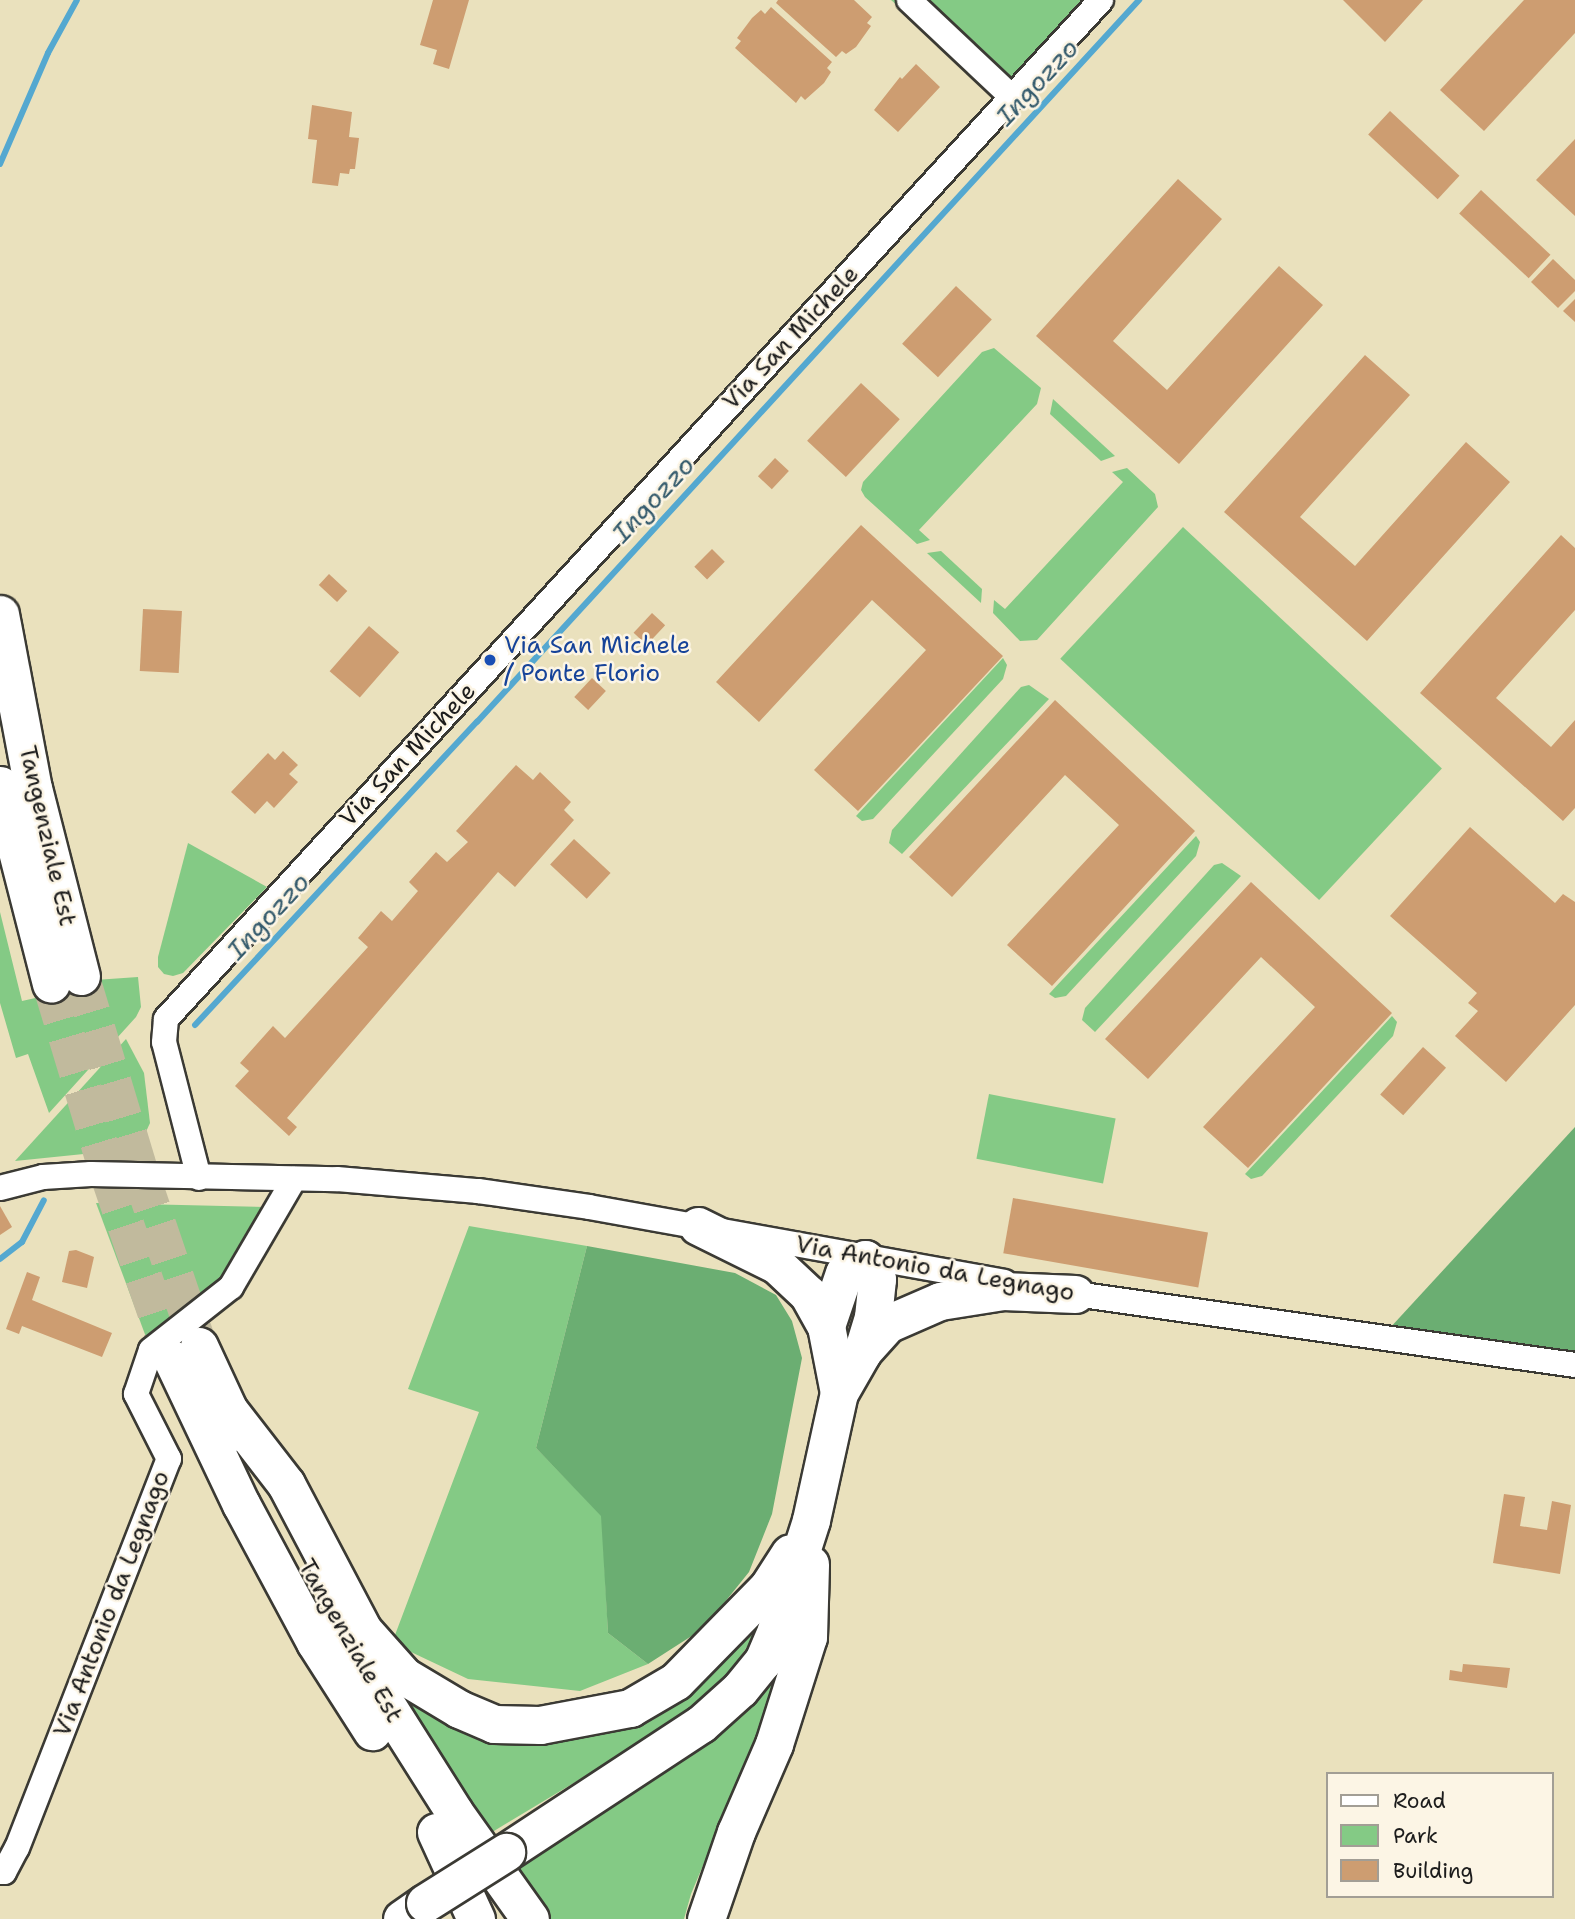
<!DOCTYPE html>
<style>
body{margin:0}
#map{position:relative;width:1575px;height:1919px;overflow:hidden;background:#eae1bd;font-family:"Shantell Sans",sans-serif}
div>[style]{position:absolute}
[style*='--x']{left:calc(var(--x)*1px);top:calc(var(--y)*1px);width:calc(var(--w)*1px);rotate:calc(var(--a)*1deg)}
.green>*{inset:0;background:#84ca85;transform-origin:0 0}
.forest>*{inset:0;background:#6bae72}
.stream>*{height:6px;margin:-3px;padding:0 3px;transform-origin:3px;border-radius:3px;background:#54a8d0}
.building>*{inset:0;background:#cd9d71;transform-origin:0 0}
.highway-tunnel>*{height:37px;margin-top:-18.5px;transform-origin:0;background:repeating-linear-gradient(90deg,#c1ba9d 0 37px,transparent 0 55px)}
.roads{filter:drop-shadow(2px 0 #3b3a34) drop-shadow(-2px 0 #3b3a34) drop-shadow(0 2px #3b3a34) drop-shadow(0 -2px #3b3a34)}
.minor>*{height:24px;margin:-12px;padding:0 12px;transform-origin:12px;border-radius:12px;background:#fff}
.highway>*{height:37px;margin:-18.5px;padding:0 18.5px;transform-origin:18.5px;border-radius:18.5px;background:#fff}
.bridges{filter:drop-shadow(2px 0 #3b3a34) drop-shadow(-2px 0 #3b3a34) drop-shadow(0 2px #3b3a34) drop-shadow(0 -2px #3b3a34)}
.highway-bridge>*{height:37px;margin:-18.5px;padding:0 18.5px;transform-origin:18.5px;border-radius:18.5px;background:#fff}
.dots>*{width:19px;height:19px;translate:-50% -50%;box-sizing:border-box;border:4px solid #fcf5e5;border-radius:50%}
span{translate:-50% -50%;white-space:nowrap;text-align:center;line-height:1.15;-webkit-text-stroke:5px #fcf5e5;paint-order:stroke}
.street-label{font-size:24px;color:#1c1c1c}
.transit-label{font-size:24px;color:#164399}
.left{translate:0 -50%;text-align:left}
.water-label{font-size:26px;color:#355b6d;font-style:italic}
.legend{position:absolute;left:1326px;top:1772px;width:228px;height:126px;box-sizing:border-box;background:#fcf5e5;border:2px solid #a29e95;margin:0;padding:9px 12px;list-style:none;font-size:21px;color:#1c1c1c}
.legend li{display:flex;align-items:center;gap:14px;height:35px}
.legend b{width:35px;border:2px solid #a29e95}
</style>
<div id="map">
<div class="green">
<i style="clip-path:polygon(891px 0,1094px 0,1012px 97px,994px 89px)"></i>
<i style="clip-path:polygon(994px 348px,1041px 388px,1037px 404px,919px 530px,930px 540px,917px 544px,865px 497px,861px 490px,863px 482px,982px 352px)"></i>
<i style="clip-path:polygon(1053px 399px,1115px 456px,1101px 461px,1050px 414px)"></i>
<i style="clip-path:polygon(1127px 468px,1155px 494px,1158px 507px,1037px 640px,1020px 641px,993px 613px,994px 600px,1005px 609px,1123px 482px,1112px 472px)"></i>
<i style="left:1183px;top:527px;width:354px;height:180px;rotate:43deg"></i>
<i style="clip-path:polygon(941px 551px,982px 589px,981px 603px,927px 553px)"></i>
<i style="clip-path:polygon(1003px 658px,1007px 665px,1003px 679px,873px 819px,862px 821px,856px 816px)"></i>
<i style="clip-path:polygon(1029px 685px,1049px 699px,902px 854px,889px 843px,892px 830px,1021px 687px)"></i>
<i style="clip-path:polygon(1196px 836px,1200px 842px,1196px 856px,1066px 996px,1055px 998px,1049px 994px)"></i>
<i style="clip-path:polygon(188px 843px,267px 887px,183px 973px,173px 976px,164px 974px,158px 967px,158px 957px)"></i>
<i style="clip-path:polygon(1222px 863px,1241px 876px,1095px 1032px,1082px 1020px,1085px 1008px,1214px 865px)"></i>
<i style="clip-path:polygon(0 912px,22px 1001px,71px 990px,95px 980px,138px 977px,141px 1007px,136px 1017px,49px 1113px,28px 1054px,16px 1058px,0 1003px)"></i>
<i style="clip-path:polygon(1392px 1016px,1397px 1022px,1393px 1036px,1262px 1176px,1251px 1179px,1245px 1174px)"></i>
<i style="clip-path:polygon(126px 1039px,144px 1073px,150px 1123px,144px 1136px,137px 1143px,113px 1151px,15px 1161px)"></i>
<i style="left:989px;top:1094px;width:129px;height:66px;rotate:11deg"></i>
<i style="clip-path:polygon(96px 1203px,267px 1207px,227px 1280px,149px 1345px)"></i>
<i style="clip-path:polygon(469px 1226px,587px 1246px,536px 1448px,602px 1516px,608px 1633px,648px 1664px,580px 1691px,468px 1679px,392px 1643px,479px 1412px,408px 1389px)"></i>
<i style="clip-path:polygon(769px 1602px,760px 1627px,735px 1665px,680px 1719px,489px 1834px,393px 1686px,436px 1717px,486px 1737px,549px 1742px)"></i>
<i style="clip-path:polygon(787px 1648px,755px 1742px,691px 1894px,684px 1919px,549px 1919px,506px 1864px)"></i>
</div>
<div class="forest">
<i style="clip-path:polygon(1575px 1127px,1575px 1355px,1389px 1329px)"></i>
<i style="clip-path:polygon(587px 1246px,735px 1273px,776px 1295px,792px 1321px,802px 1358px,772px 1514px,749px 1572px,704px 1628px,648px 1664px,608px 1633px,601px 1516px,536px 1448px)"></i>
</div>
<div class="stream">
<i style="--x:0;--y:164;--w:121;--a:-66.6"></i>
<i style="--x:48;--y:53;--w:60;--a:-61.3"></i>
<i style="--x:195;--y:1025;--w:414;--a:-47.1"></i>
<i style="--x:477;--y:722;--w:980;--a:-47.48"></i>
<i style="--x:0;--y:1259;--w:28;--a:-38"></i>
<i style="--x:22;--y:1242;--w:47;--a:-62.4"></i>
</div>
<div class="building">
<i style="clip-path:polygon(433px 0,469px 0,449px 69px,433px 64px,437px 50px,420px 45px)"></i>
<i style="clip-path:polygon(778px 0,854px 0,872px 17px,867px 23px,871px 26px,856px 47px,846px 54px,842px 51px,836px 57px,776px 3px)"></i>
<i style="clip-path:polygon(1343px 0,1423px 0,1385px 42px)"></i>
<i style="clip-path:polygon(1524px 0,1575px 0,1575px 33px,1484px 131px,1440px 90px)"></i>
<i style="clip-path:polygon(771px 7px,832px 62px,827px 68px,831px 72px,824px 83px,805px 100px,801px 96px,796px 103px,735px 48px,741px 41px,737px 38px,752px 18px,761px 10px,765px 14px)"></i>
<i style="clip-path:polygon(916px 64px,940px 87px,898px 132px,874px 110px,900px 77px,902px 79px)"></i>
<i style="clip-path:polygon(312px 105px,352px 112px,349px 137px,359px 138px,355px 169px,350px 169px,349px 174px,340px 173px,338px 186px,312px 183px,317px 140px,308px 139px)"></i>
<i style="left:1390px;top:111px;width:95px;height:32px;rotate:43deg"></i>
<i style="clip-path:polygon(1575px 139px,1575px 216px,1536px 180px)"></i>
<i style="clip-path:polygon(1178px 179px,1222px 219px,1113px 341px,1167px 390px,1279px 266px,1323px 305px,1179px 464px,1036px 336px)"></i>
<i style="left:1481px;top:190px;width:95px;height:32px;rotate:43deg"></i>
<i style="clip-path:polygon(1553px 259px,1575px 280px,1575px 291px,1558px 308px,1531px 282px)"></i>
<i style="left:956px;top:286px;width:49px;height:79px;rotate:43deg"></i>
<i style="clip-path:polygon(1575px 299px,1575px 322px,1563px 311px)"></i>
<i style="clip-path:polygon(1365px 355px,1410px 395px,1300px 517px,1355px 566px,1466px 442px,1510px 482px,1367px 641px,1224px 512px)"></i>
<i style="left:861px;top:383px;width:53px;height:79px;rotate:43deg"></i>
<i style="left:775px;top:458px;width:19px;height:25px;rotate:43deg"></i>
<i style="clip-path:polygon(861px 525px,1003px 656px,858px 811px,814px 770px,926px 650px,872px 600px,759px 722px,716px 682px)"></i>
<i style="clip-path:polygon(1561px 535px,1575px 548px,1575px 610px,1496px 698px,1551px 747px,1575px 720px,1575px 808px,1563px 821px,1420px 693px)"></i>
<i style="left:712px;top:549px;width:18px;height:25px;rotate:45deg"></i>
<i style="left:329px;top:574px;width:25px;height:15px;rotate:43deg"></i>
<i style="left:143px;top:609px;width:39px;height:62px;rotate:3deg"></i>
<i style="left:652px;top:613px;width:18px;height:27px;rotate:43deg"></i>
<i style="left:369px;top:626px;width:40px;height:60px;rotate:41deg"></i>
<i style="left:592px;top:678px;width:19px;height:26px;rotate:43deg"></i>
<i style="clip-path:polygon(1055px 700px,1195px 831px,1052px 986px,1007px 945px,1119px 825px,1065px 775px,952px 897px,909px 857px)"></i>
<i style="clip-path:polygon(283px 751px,298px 765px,289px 774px,298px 782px,274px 808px,267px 801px,255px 814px,231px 792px,268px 753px,275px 760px)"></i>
<i style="clip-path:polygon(516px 765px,533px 780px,540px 772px,571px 802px,564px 810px,574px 820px,515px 887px,498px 872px,287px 1118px,297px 1127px,289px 1136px,235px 1086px,249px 1071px,240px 1063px,273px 1026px,285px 1038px,368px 947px,358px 938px,381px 911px,392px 921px,418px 891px,409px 882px,436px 852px,447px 862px,468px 842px,456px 831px)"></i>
<i style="clip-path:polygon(1470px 827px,1555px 903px,1563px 894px,1575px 902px,1575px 1005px,1506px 1082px,1455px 1036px,1478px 1011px,1468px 1003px,1477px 993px,1390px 916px)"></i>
<i style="left:574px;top:839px;width:50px;height:35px;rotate:43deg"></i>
<i style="clip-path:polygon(1251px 882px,1392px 1013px,1248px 1168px,1203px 1127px,1315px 1007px,1261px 957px,1148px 1079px,1105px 1039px)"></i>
<i style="left:1423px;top:1047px;width:31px;height:64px;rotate:42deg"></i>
<i style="left:1013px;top:1198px;width:198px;height:56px;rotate:10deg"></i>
<i style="clip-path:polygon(0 1206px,12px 1227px,0 1235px)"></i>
<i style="clip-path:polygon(76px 1250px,94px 1257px,87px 1288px,62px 1282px,69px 1251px)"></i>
<i style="clip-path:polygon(27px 1272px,40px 1277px,32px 1300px,112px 1333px,102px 1357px,22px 1326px,19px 1334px,6px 1329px)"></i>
<i style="clip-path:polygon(1504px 1494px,1525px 1497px,1520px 1526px,1547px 1530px,1552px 1501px,1571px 1505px,1560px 1574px,1493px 1563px)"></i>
<i style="clip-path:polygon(1463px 1664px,1510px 1668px,1507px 1688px,1449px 1680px,1450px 1670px,1462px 1672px)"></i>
</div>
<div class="highway-tunnel">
<i style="--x:81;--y:976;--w:205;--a:73.2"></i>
<i style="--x:140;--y:1172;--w:184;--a:71.3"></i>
<i style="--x:51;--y:984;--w:197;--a:73.2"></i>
<i style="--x:108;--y:1173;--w:197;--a:71"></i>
</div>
<div class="roads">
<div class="minor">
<i style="--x:909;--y:0;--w:141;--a:43.3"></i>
<i style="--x:199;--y:1178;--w:140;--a:-104.4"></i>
<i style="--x:164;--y:1042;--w:23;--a:-85"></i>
<i style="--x:166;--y:1019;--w:1383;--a:-47.46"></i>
<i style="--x:0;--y:1188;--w:44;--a:-14.3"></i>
<i style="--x:43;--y:1177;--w:48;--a:-3.6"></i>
<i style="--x:91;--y:1174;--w:246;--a:1.2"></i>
<i style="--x:337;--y:1179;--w:142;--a:4.9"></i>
<i style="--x:478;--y:1191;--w:112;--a:8.2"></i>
<i style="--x:589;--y:1207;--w:422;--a:10.2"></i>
<i style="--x:1061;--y:1292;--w:519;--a:8.08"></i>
<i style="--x:0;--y:1872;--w:4;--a:0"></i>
<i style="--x:4;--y:1872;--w:27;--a:-62"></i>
<i style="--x:17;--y:1848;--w:418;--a:-68.7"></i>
<i style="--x:169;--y:1459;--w:73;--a:-116.9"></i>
<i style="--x:136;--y:1394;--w:46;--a:-71.2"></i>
<i style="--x:151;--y:1350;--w:102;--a:-38.2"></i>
<i style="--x:231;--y:1287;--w:125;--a:-59.7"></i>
</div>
<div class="highway">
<i style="--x:0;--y:614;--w:177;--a:79.3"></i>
<i style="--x:33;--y:788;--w:194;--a:75.7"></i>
<i style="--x:0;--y:785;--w:205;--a:75.6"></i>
<i style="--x:698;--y:1226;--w:88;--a:26.3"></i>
<i style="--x:777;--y:1265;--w:42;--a:43.1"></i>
<i style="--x:808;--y:1294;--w:37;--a:61"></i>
<i style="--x:826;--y:1326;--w:68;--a:79"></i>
<i style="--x:199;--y:1346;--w:95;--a:65.1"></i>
<i style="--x:862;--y:1352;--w:38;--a:-48"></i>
<i style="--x:887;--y:1324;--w:58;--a:-23.5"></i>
<i style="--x:940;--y:1301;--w:64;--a:-9"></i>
<i style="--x:1003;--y:1291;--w:72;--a:2.4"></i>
<i style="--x:172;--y:1359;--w:161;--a:64.6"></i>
<i style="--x:241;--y:1504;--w:157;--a:61.8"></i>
<i style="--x:315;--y:1642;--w:106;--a:57.4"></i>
<i style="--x:228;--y:1409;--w:95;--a:52.3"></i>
<i style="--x:286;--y:1484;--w:165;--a:62.2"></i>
<i style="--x:363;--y:1630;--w:62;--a:48.3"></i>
<i style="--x:404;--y:1676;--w:64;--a:31"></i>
<i style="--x:459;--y:1709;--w:38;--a:23"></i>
<i style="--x:494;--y:1724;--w:46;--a:1.2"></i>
<i style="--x:540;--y:1725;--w:92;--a:-10.7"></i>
<i style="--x:630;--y:1708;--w:53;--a:-30.4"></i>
<i style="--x:676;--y:1681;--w:132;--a:-45.6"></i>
<i style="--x:768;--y:1587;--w:40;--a:-57.1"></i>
<i style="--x:336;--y:1625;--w:221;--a:57.7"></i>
<i style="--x:454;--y:1812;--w:131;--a:54.6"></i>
<i style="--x:436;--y:1832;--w:96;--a:65.3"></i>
<i style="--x:506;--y:1852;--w:233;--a:-33.3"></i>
<i style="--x:701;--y:1724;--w:52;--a:-41.9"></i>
<i style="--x:740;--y:1689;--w:36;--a:-51"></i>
<i style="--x:763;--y:1661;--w:34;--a:-67"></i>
<i style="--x:776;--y:1630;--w:115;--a:-72.3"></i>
<i style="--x:811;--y:1520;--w:130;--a:-77.6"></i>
<i style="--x:839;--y:1393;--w:46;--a:-60.1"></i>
<i style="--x:862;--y:1353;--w:38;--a:-73"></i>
<i style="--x:873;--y:1317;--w:38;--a:-84"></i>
<i style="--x:877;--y:1279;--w:23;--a:-121"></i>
<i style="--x:865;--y:1259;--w:25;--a:146"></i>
<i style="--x:844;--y:1273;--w:56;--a:108.8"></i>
<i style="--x:402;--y:1919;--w:28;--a:-35"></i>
<i style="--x:706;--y:1919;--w:92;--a:-71"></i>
<i style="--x:736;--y:1832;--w:96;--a:-66.6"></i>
<i style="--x:774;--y:1744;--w:112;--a:-72.4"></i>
<i style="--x:808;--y:1637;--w:73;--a:-88.4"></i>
</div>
</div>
<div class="bridges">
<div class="highway-bridge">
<i style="--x:425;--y:1903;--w:96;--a:-32.2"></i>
</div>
</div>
<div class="dots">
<i style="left:490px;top:660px;background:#1a4fb4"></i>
</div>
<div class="street-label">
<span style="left:791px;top:338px;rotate:-47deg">Via San Michele</span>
<span style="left:408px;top:755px;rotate:-47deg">Via San Michele</span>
<span style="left:47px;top:836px;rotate:77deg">Tangenziale Est</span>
<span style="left:935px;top:1269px;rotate:10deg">Via Antonio da Legnago</span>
<span style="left:112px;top:1604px;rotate:-69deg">Via Antonio da Legnago</span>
<span style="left:350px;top:1641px;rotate:60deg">Tangenziale Est</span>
</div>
<div class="transit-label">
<span class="left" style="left:504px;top:660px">Via San Michele<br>/ Ponte Florio</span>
</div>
<div class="water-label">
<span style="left:1037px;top:82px;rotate:-47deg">Ingozzo</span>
<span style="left:653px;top:499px;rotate:-47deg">Ingozzo</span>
<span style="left:268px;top:916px;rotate:-47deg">Ingozzo</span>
</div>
<ul class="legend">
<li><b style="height:9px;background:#fff"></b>Road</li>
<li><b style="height:19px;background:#84ca85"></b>Park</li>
<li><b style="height:19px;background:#cd9d71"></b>Building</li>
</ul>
</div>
